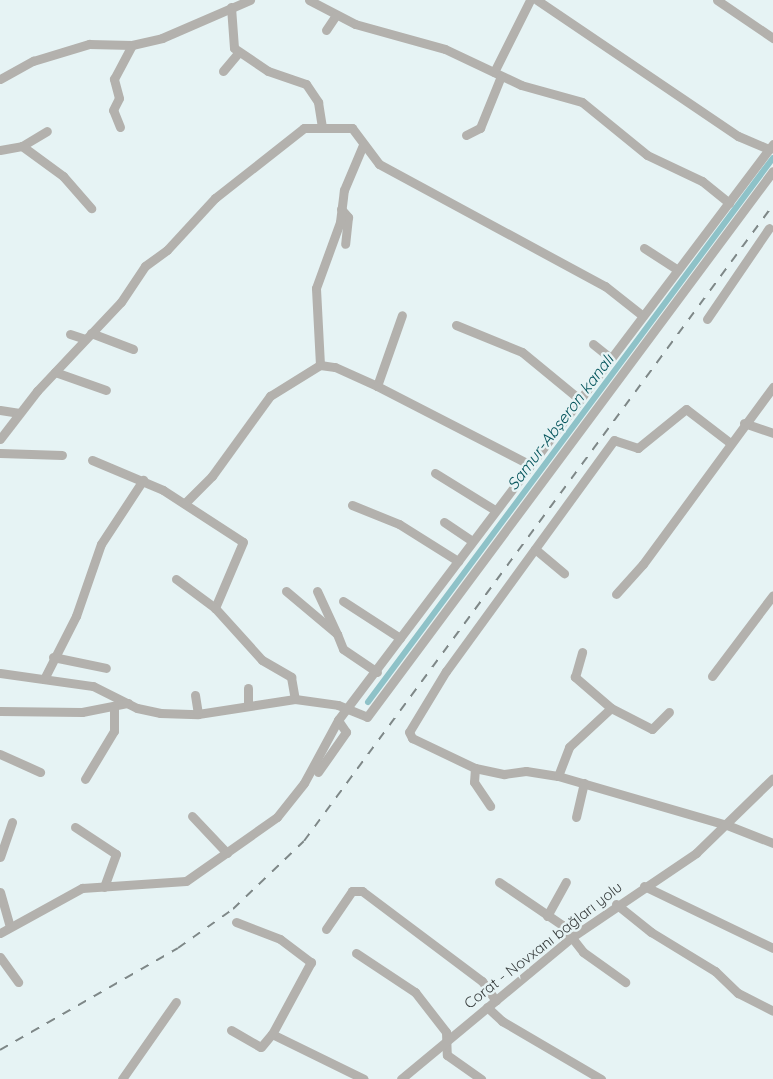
<!DOCTYPE html>
<meta charset="utf-8">
<style>
body{margin:0}
#map{position:relative;width:773px;height:1079px;overflow:hidden;background:#e6f3f4;font-family:Quicksand,sans-serif}
div>[style]{position:absolute}
[style*='--x']{left:calc(var(--x)*1px);top:calc(var(--y)*1px);width:calc(var(--w)*1px);rotate:calc(var(--a)*1deg)}
.canal>*{height:6px;margin:-3px;padding:0 3px;transform-origin:3px;border-radius:3px;background:#8ec2c8}
.minor>*{height:9px;margin:-4.5px;padding:0 4.5px;transform-origin:4.5px;border-radius:4.5px;background:#b3b1ad}
.rail>*{height:2px;margin-top:-1px;transform-origin:0;background:repeating-linear-gradient(90deg,#7e8787 0 9px,transparent 0 18px)}
span{translate:-50% -50%;white-space:nowrap;text-align:center;line-height:1.15;-webkit-text-stroke:5px #e6f3f4;paint-order:stroke}
.street-label{font-size:15px;color:#373c3c}
.water-label{font-size:16px;color:#04545b;font-style:italic}
</style>
<div id="map">
<div class="canal">
<i style="--x:368;--y:702;--w:678;--a:-53.33"></i>
</div>
<div class="minor">
<i style="--x:309;--y:0;--w:52;--a:27.6"></i>
<i style="--x:355;--y:24;--w:93;--a:15.5"></i>
<i style="--x:445;--y:49;--w:84;--a:25.3"></i>
<i style="--x:521;--y:85;--w:63;--a:15.6"></i>
<i style="--x:582;--y:102;--w:84;--a:39.2"></i>
<i style="--x:647;--y:155;--w:61;--a:25.3"></i>
<i style="--x:702;--y:181;--w:35;--a:39"></i>
<i style="--x:537;--y:0;--w:243;--a:34.1"></i>
<i style="--x:738;--y:136;--w:34;--a:23"></i>
<i style="--x:717;--y:0;--w:68;--a:34.2"></i>
<i style="--x:231;--y:7;--w:41;--a:85.8"></i>
<i style="--x:234;--y:48;--w:41;--a:34.1"></i>
<i style="--x:268;--y:71;--w:40;--a:18.9"></i>
<i style="--x:306;--y:84;--w:22;--a:56"></i>
<i style="--x:318;--y:102;--w:25;--a:81"></i>
<i style="--x:326;--y:30;--w:18;--a:-56"></i>
<i style="--x:223;--y:71;--w:23;--a:-50"></i>
<i style="--x:494;--y:72;--w:80;--a:-63.4"></i>
<i style="--x:0;--y:79;--w:38;--a:-29"></i>
<i style="--x:33;--y:61;--w:59;--a:-16.9"></i>
<i style="--x:89;--y:44;--w:43;--a:1.3"></i>
<i style="--x:132;--y:45;--w:31;--a:-13"></i>
<i style="--x:162;--y:38;--w:96;--a:-23.4"></i>
<i style="--x:120;--y:127;--w:18;--a:-112"></i>
<i style="--x:113;--y:110;--w:13;--a:-63"></i>
<i style="--x:119;--y:98;--w:20;--a:-105"></i>
<i style="--x:114;--y:79;--w:38;--a:-62"></i>
<i style="--x:466;--y:135;--w:16;--a:-27"></i>
<i style="--x:480;--y:128;--w:56;--a:-68"></i>
<i style="--x:22;--y:146;--w:29;--a:-31"></i>
<i style="--x:0;--y:150;--w:22;--a:-10"></i>
<i style="--x:22;--y:146;--w:51;--a:36.2"></i>
<i style="--x:63;--y:176;--w:43;--a:48.8"></i>
<i style="--x:341;--y:209;--w:11;--a:49"></i>
<i style="--x:348;--y:217;--w:27;--a:96"></i>
<i style="--x:644;--y:248;--w:40;--a:32.9"></i>
<i style="--x:707;--y:319;--w:110;--a:-55.7"></i>
<i style="--x:456;--y:325;--w:71;--a:22.2"></i>
<i style="--x:522;--y:352;--w:72;--a:39.4"></i>
<i style="--x:91;--y:333;--w:45;--a:20.9"></i>
<i style="--x:70;--y:334;--w:16;--a:18"></i>
<i style="--x:593;--y:344;--w:22;--a:39"></i>
<i style="--x:320;--y:365;--w:77;--a:-93"></i>
<i style="--x:316;--y:288;--w:70;--a:-70"></i>
<i style="--x:340;--y:222;--w:32;--a:-83"></i>
<i style="--x:344;--y:190;--w:49;--a:-67.1"></i>
<i style="--x:55;--y:372;--w:54;--a:19.4"></i>
<i style="--x:377;--y:386;--w:75;--a:-70.6"></i>
<i style="--x:0;--y:410;--w:18;--a:9"></i>
<i style="--x:744;--y:423;--w:31;--a:19"></i>
<i style="--x:0;--y:439;--w:61;--a:-52.4"></i>
<i style="--x:37;--y:391;--w:122;--a:-46.7"></i>
<i style="--x:121;--y:302;--w:43;--a:-56.3"></i>
<i style="--x:145;--y:266;--w:27;--a:-36"></i>
<i style="--x:167;--y:250;--w:71;--a:-47.3"></i>
<i style="--x:215;--y:198;--w:113;--a:-38.2"></i>
<i style="--x:304;--y:128;--w:48;--a:0"></i>
<i style="--x:352;--y:128;--w:45;--a:53.1"></i>
<i style="--x:379;--y:164;--w:257;--a:28.4"></i>
<i style="--x:605;--y:286;--w:48;--a:38.3"></i>
<i style="--x:729;--y:442;--w:54;--a:-142.5"></i>
<i style="--x:686;--y:409;--w:62;--a:140.9"></i>
<i style="--x:638;--y:448;--w:25;--a:-162"></i>
<i style="--x:614;--y:440;--w:286;--a:126"></i>
<i style="--x:446;--y:671;--w:71;--a:121.2"></i>
<i style="--x:409;--y:732;--w:7;--a:63"></i>
<i style="--x:412;--y:738;--w:70;--a:25.5"></i>
<i style="--x:475;--y:768;--w:30;--a:12"></i>
<i style="--x:504;--y:774;--w:22;--a:-8"></i>
<i style="--x:526;--y:771;--w:32;--a:9"></i>
<i style="--x:558;--y:776;--w:176;--a:16.2"></i>
<i style="--x:727;--y:825;--w:49;--a:21.4"></i>
<i style="--x:0;--y:453;--w:62;--a:1.8"></i>
<i style="--x:92;--y:460;--w:77;--a:22.9"></i>
<i style="--x:163;--y:490;--w:95;--a:33"></i>
<i style="--x:243;--y:542;--w:72;--a:113"></i>
<i style="--x:435;--y:473;--w:70;--a:31.7"></i>
<i style="--x:185;--y:503;--w:38;--a:-45"></i>
<i style="--x:212;--y:476;--w:99;--a:-54.1"></i>
<i style="--x:270;--y:396;--w:59;--a:-31.8"></i>
<i style="--x:320;--y:365;--w:15;--a:8"></i>
<i style="--x:335;--y:367;--w:46;--a:24.3"></i>
<i style="--x:377;--y:386;--w:171;--a:27.2"></i>
<i style="--x:352;--y:505;--w:51;--a:22"></i>
<i style="--x:399;--y:524;--w:70;--a:32.1"></i>
<i style="--x:444;--y:522;--w:34;--a:34"></i>
<i style="--x:535;--y:549;--w:38;--a:40"></i>
<i style="--x:176;--y:579;--w:49;--a:36.6"></i>
<i style="--x:215;--y:608;--w:70;--a:47.9"></i>
<i style="--x:262;--y:660;--w:34;--a:30"></i>
<i style="--x:291;--y:677;--w:22;--a:80"></i>
<i style="--x:286;--y:591;--w:67;--a:40.1"></i>
<i style="--x:337;--y:634;--w:16;--a:68"></i>
<i style="--x:343;--y:649;--w:41;--a:34.1"></i>
<i style="--x:317;--y:591;--w:45;--a:65.1"></i>
<i style="--x:616;--y:594;--w:40;--a:-48"></i>
<i style="--x:643;--y:564;--w:220;--a:-53.7"></i>
<i style="--x:343;--y:601;--w:68;--a:33"></i>
<i style="--x:53;--y:657;--w:54;--a:11.7"></i>
<i style="--x:0;--y:673;--w:94;--a:8"></i>
<i style="--x:93;--y:686;--w:49;--a:26.6"></i>
<i style="--x:137;--y:708;--w:24;--a:12"></i>
<i style="--x:160;--y:713;--w:38;--a:2"></i>
<i style="--x:198;--y:714;--w:98;--a:-8.8"></i>
<i style="--x:295;--y:699;--w:43;--a:7.9"></i>
<i style="--x:338;--y:705;--w:31;--a:22"></i>
<i style="--x:367;--y:717;--w:680;--a:-53.37"></i>
<i style="--x:712;--y:676;--w:101;--a:-53"></i>
<i style="--x:44;--y:679;--w:71;--a:-63.1"></i>
<i style="--x:76;--y:616;--w:76;--a:-70.9"></i>
<i style="--x:101;--y:544;--w:77;--a:-56.7"></i>
<i style="--x:248;--y:688;--w:18;--a:90"></i>
<i style="--x:195;--y:695;--w:19;--a:81"></i>
<i style="--x:611;--y:708;--w:46;--a:27.1"></i>
<i style="--x:652;--y:729;--w:24;--a:-45"></i>
<i style="--x:0;--y:711;--w:82;--a:0.7"></i>
<i style="--x:82;--y:712;--w:47;--a:-11.1"></i>
<i style="--x:0;--y:754;--w:44;--a:24.2"></i>
<i style="--x:475;--y:768;--w:14;--a:94"></i>
<i style="--x:474;--y:782;--w:29;--a:56"></i>
<i style="--x:318;--y:772;--w:49;--a:-55"></i>
<i style="--x:346;--y:732;--w:14;--a:-124"></i>
<i style="--x:558;--y:776;--w:31;--a:-69"></i>
<i style="--x:569;--y:747;--w:57;--a:-42.9"></i>
<i style="--x:611;--y:708;--w:48;--a:-139.3"></i>
<i style="--x:575;--y:677;--w:26;--a:-74"></i>
<i style="--x:85;--y:779;--w:56;--a:-58.9"></i>
<i style="--x:114;--y:731;--w:23;--a:-90"></i>
<i style="--x:192;--y:816;--w:51;--a:46.6"></i>
<i style="--x:576;--y:817;--w:35;--a:-77"></i>
<i style="--x:75;--y:827;--w:49;--a:33.4"></i>
<i style="--x:116;--y:854;--w:35;--a:110"></i>
<i style="--x:0;--y:857;--w:37;--a:-71"></i>
<i style="--x:499;--y:882;--w:76;--a:34.3"></i>
<i style="--x:562;--y:925;--w:34;--a:52"></i>
<i style="--x:583;--y:952;--w:52;--a:35.5"></i>
<i style="--x:644;--y:886;--w:143;--a:25.7"></i>
<i style="--x:0;--y:892;--w:35;--a:74"></i>
<i style="--x:616;--y:904;--w:45;--a:38.7"></i>
<i style="--x:651;--y:932;--w:75;--a:31.4"></i>
<i style="--x:715;--y:971;--w:32;--a:44"></i>
<i style="--x:738;--y:993;--w:39;--a:27"></i>
<i style="--x:547;--y:916;--w:39;--a:-61"></i>
<i style="--x:236;--y:922;--w:47;--a:21.1"></i>
<i style="--x:280;--y:939;--w:39;--a:37"></i>
<i style="--x:311;--y:962;--w:82;--a:118.4"></i>
<i style="--x:272;--y:1034;--w:102;--a:26.1"></i>
<i style="--x:326;--y:929;--w:46;--a:-55.6"></i>
<i style="--x:352;--y:891;--w:10;--a:0"></i>
<i style="--x:362;--y:891;--w:150;--a:36.9"></i>
<i style="--x:482;--y:981;--w:24;--a:55"></i>
<i style="--x:0;--y:933;--w:94;--a:-28.8"></i>
<i style="--x:82;--y:888;--w:104;--a:-3.9"></i>
<i style="--x:186;--y:881;--w:111;--a:-35.1"></i>
<i style="--x:277;--y:817;--w:43;--a:-51.5"></i>
<i style="--x:304;--y:783;--w:72;--a:-61.6"></i>
<i style="--x:338;--y:720;--w:722;--a:-52.94"></i>
<i style="--x:356;--y:953;--w:71;--a:33.5"></i>
<i style="--x:415;--y:992;--w:51;--a:52.2"></i>
<i style="--x:446;--y:1032;--w:23;--a:88"></i>
<i style="--x:447;--y:1055;--w:42;--a:35.2"></i>
<i style="--x:0;--y:957;--w:31;--a:54"></i>
<i style="--x:487;--y:1007;--w:21;--a:43"></i>
<i style="--x:502;--y:1021;--w:115;--a:30.4"></i>
<i style="--x:231;--y:1030;--w:34;--a:30"></i>
<i style="--x:261;--y:1047;--w:17;--a:-50"></i>
<i style="--x:122;--y:1079;--w:94;--a:-55"></i>
<i style="--x:401;--y:1079;--w:222;--a:-39.7"></i>
<i style="--x:572;--y:937;--w:150;--a:-34.1"></i>
<i style="--x:696;--y:853;--w:107;--a:-44.2"></i>
</div>
<div class="rail">
<i style="--x:0;--y:1050;--w:205;--a:-29.8"></i>
<i style="--x:178;--y:948;--w:67;--a:-35.3"></i>
<i style="--x:233;--y:909;--w:98;--a:-43.8"></i>
<i style="--x:304;--y:841;--w:790;--a:-53.59"></i>
</div>
<div class="street-label">
<span style="left:543px;top:945px;rotate:-38deg">Corat - Novxanı bağları yolu</span>
</div>
<div class="water-label">
<span style="left:560px;top:422px;rotate:-53deg">Samur-Abşeron kanalı</span>
</div>
</div>
